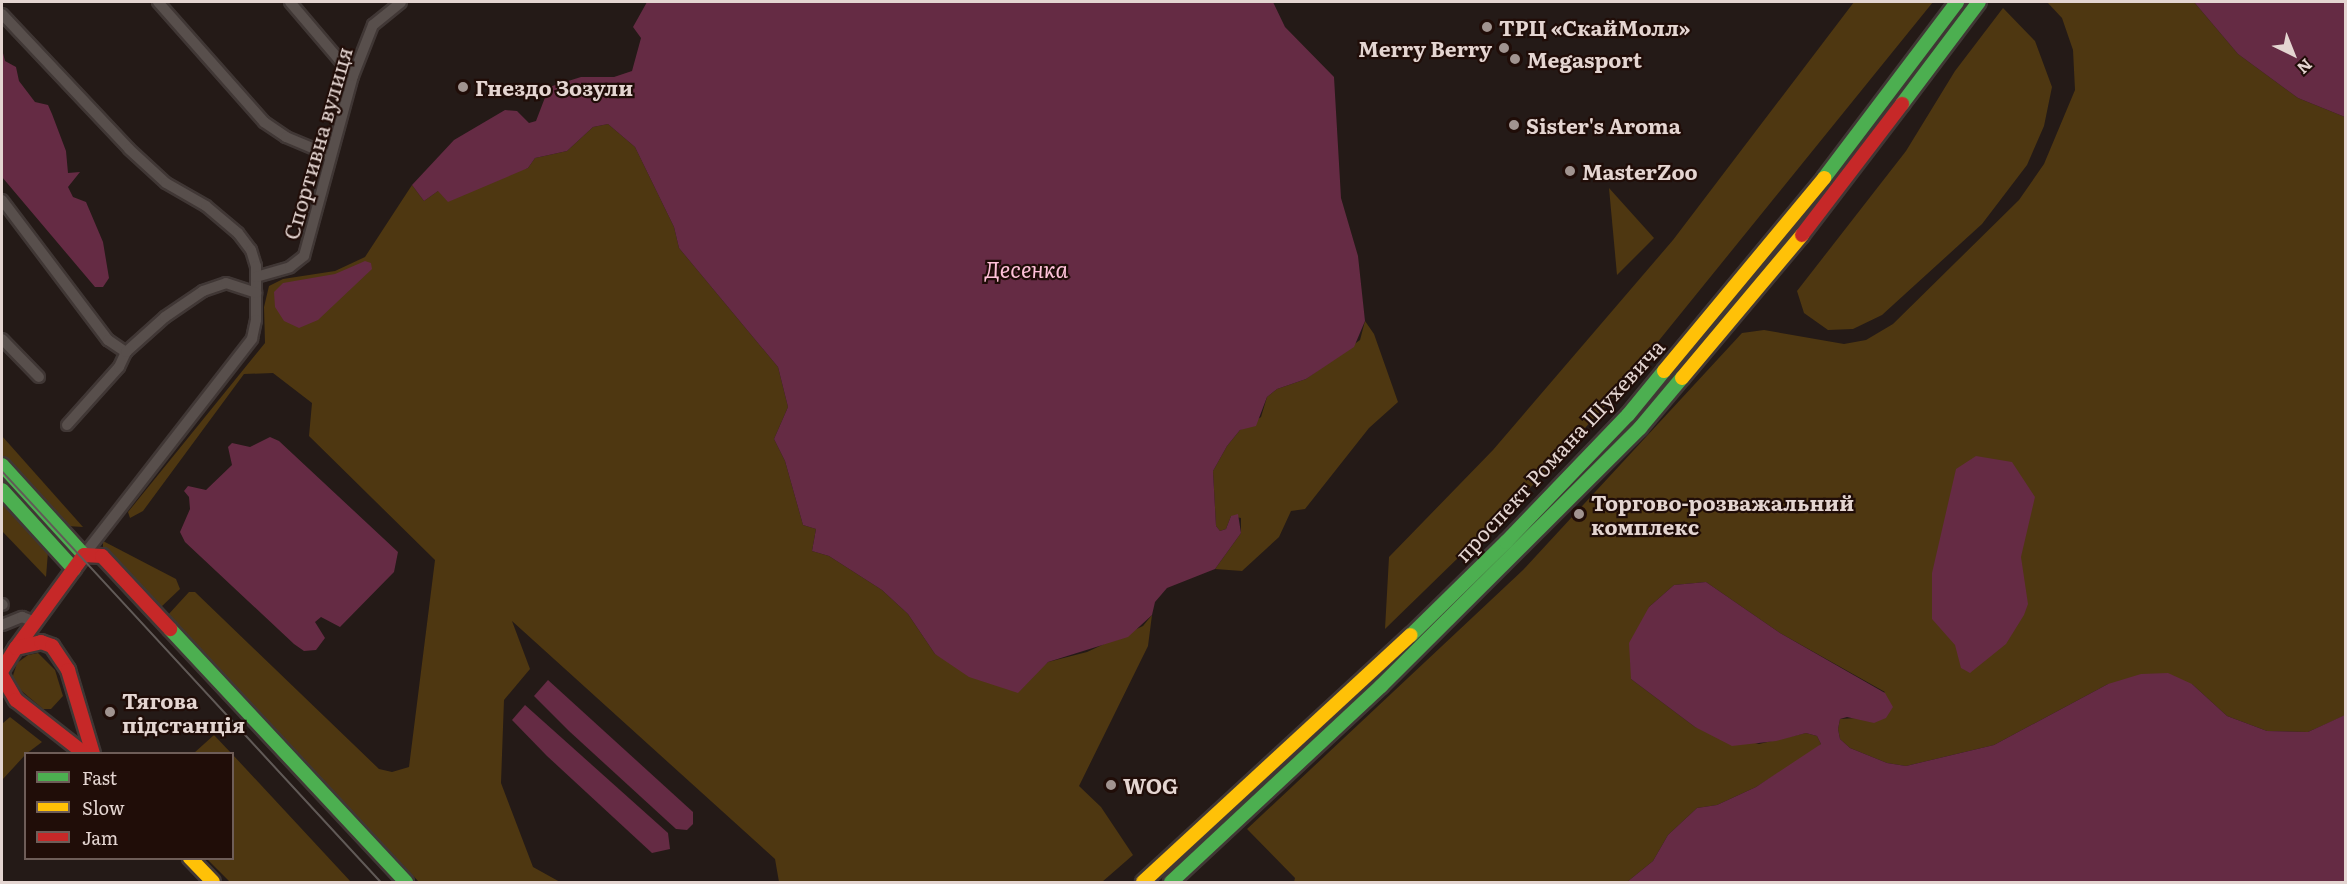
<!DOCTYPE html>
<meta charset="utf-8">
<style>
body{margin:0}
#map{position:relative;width:2347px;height:884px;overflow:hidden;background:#241a17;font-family:Literata,serif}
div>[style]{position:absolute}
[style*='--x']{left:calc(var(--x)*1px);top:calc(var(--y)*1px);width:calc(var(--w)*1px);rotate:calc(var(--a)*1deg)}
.green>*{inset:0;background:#4e3711}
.water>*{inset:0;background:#652b44}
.roads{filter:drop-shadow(2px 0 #403735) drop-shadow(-2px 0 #403735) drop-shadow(0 2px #403735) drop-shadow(0 -2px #403735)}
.street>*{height:10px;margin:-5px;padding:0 5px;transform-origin:5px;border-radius:5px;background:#584f4c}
.fast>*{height:14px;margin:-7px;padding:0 7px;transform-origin:7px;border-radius:7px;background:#4caf50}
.slow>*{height:14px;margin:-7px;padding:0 7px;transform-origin:7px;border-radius:7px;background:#ffc107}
.jam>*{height:14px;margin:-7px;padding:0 7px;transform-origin:7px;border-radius:7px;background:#c62828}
.tram>*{height:1.5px;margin:-0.75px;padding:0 0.75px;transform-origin:0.75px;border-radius:0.75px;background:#615a57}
.dots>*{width:16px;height:16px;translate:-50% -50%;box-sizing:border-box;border:3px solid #200d08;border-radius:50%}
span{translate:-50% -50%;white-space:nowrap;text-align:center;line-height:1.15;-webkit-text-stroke:4.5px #200d08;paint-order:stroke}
.poi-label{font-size:21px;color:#e4d5d1;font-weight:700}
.left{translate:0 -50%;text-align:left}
.right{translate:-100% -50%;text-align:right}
.street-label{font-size:21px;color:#e4d5d1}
.water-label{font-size:22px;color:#fec1d8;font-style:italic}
.frame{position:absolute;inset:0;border:3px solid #e4d5d1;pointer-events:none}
.legend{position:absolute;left:24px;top:752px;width:210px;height:108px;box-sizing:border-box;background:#200d08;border:2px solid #6e5d58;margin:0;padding:8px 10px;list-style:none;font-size:18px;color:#e4d5d1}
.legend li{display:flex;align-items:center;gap:12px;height:30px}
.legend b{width:30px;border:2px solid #6e5d58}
.north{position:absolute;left:2263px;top:24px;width:60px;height:60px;-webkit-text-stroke:4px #200d08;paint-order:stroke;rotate:137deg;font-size:16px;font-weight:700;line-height:24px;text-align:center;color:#e4d5d1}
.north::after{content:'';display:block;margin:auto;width:21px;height:27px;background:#e4d5d1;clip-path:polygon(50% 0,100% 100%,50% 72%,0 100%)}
</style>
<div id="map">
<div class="green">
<i style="clip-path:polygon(1854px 2px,1933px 2px,1614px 396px,1537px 481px,1385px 629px,1389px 557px,1493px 450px,1673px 240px)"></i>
<i style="clip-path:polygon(2047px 2px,2194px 2px,2238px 54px,2298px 98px,2345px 117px,2346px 715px,2308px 732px,2267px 731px,2227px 716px,2192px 684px,2108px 684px,1994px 745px,1906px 766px,1887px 763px,1850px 748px,1840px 739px,1838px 729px,1840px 719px,1857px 718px,1885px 692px,1780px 633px,1706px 582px,1674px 585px,1649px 607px,1631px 679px,1695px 727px,1759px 744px,1806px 733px,1817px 736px,1821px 744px,1814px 751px,1756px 787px,1717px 805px,1697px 808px,1668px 835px,1653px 861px,1627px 882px,1294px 882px,1295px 878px,1247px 829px,1523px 570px,1742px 333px,1764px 330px,1844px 344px,1866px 340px,1893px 324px,2019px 200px,2044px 164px,2075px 90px,2073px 50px,2062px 18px)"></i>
<i style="clip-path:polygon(2003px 8px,2035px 41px,2052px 87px,2044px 126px,2027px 165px,1982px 224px,1882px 315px,1853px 329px,1828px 330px,1804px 313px,1797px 291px,1906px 151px,1955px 71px)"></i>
<i style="clip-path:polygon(608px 124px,635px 147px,674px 227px,679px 248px,778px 367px,788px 407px,774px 439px,785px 461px,803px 525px,816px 529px,812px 551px,829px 556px,882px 590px,908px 614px,935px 654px,1029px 678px,1048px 662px,1087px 652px,1143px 626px,1152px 615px,1148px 646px,1079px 786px,1101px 807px,1133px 855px,1102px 882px,779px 882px,775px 859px,512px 621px,530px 669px,504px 700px,501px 783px,533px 867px,560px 882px,419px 882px,167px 616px,189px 592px,195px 592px,379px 769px,392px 772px,409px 767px,435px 560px,309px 436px,312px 403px,273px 373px,244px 374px,143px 511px,130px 518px,128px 512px,265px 343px,264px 307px,269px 286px,283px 279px,335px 271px,365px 257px,412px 185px,424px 201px,438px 191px,528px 168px,535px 158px,567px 151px,593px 127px)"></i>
<i style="clip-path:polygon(1609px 188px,1654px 238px,1617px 275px)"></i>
<i style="clip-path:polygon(1365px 321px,1374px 334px,1398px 402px,1369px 428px,1305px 509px,1291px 511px,1279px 537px,1242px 571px,1215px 569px,1241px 533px,1241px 518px,1231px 516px,1226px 529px,1220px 531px,1216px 526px,1213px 471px,1227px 446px,1240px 430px,1261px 417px,1267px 397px,1277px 389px,1306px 379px,1360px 340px)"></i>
<i style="clip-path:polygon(2px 436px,83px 527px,67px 526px,2px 455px)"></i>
<i style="clip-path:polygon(2px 503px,48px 552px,46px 577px,2px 531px)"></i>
<i style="clip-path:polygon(103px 541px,176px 579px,180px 589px,160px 608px,103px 550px)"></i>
<i style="clip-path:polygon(38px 653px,55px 670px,63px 696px,51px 709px,43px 709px,11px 682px,17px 663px,28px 655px)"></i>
<i style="clip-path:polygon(10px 717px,42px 742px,26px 754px,3px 779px,2px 724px)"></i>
<i style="clip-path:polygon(214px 735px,231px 753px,194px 753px)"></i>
<i style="clip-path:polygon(233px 755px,351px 882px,230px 882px,207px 859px,232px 858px)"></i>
</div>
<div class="water">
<i style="clip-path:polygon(647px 2px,1273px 2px,1285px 27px,1334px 77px,1341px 198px,1358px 256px,1365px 321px,1354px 347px,1306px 379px,1277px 389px,1267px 397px,1256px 426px,1240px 430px,1227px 446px,1213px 471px,1216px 526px,1220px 531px,1226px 529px,1231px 516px,1238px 514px,1241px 533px,1215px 569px,1167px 588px,1155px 602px,1152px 615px,1128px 637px,1048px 662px,1018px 693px,969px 677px,935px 654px,908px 614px,882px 590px,829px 556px,812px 551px,816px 529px,803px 525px,785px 461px,774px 439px,788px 407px,778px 367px,679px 248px,674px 227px,635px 147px,608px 124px,593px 127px,567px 151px,535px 158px,528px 168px,448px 202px,438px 191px,424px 201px,412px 185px,454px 140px,505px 110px,517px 111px,529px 123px,536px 121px,549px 87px,581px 77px,614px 77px,632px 71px,641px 38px,633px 27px)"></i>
<i style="clip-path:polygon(2194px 2px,2345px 2px,2345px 117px,2298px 98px,2238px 54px)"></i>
<i style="clip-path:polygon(2px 49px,5px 61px,16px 67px,19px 81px,35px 102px,48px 105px,52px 114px,66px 151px,68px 173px,80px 172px,68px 187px,73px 197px,86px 202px,103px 242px,109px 278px,103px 287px,95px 287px,2px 177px)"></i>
<i style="clip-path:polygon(365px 261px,371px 263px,372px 269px,318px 320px,299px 328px,284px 321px,275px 307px,274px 292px,283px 283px,335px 274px)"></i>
<i style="clip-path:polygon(270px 437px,279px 441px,398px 552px,394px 572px,340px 627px,321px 617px,315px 622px,325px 638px,316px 650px,304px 651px,294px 644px,185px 542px,180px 532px,190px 509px,189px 497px,184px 491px,188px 486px,206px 490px,232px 465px,228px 447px,232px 443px,250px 447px)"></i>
<i style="clip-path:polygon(1976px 456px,2012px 462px,2035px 497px,2021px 557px,2028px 604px,2024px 615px,2006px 644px,1970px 673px,1961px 668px,1955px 645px,1932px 619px,1932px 573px,1956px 469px)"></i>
<i style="clip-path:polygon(1706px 582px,1780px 633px,1885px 693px,1893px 707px,1886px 718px,1874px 723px,1847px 717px,1840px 719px,1838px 729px,1840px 739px,1850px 748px,1887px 763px,1906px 766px,1994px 745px,2108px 684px,2141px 674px,2168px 673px,2192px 684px,2227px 716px,2267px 731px,2308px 732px,2345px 715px,2345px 882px,1627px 882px,1653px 861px,1668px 835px,1697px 808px,1717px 805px,1756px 787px,1821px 744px,1817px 736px,1806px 733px,1776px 741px,1732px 746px,1695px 727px,1631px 679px,1629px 643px,1649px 607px,1674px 585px)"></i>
<i style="clip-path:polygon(548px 680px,693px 812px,693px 824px,687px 830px,676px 829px,569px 731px,534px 696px)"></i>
<i style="clip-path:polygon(525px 705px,668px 833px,670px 849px,652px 853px,547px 756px,512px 720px)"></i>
</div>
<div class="roads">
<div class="street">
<i style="--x:158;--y:2;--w:160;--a:48.5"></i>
<i style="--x:264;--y:122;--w:27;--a:34"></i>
<i style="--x:286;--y:137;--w:47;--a:22.7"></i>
<i style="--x:290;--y:2;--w:97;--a:49.6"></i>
<i style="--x:2;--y:14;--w:185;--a:46.7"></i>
<i style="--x:129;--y:149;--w:50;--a:42.6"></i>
<i style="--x:166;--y:183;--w:46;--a:29.9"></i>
<i style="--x:206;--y:206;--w:42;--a:40.2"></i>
<i style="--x:238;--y:233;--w:21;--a:53"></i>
<i style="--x:251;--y:250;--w:17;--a:73"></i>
<i style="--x:256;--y:266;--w:54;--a:90"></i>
<i style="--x:256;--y:320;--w:19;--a:102"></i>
<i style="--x:252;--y:339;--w:274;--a:127.9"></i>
<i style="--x:2;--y:200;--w:176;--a:52.9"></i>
<i style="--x:108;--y:340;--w:22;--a:34"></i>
<i style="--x:256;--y:277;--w:35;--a:-16"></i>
<i style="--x:290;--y:267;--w:18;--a:-38"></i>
<i style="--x:304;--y:256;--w:187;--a:-74.8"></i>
<i style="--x:353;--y:76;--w:55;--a:-68.6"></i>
<i style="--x:373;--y:25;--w:36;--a:-39"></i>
<i style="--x:2;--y:339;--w:53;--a:45.8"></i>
<i style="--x:67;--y:425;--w:78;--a:-48.1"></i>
<i style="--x:119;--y:367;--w:17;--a:-65"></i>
<i style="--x:126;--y:352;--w:52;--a:-41.9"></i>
<i style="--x:165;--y:317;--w:46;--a:-34.4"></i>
<i style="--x:203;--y:291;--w:24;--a:-19"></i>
<i style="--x:226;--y:283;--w:32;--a:18"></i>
<i style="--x:2;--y:604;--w:1;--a:45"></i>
<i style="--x:2;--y:625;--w:22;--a:-22"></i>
<i style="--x:22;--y:617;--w:14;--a:21"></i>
</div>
<div class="fast">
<i style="--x:1902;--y:104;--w:128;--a:-53"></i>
<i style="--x:1824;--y:178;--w:221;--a:-52.9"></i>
<i style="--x:2;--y:465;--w:122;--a:47.7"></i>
<i style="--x:2;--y:490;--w:107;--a:47.7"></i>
<i style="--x:170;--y:629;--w:346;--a:47"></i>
<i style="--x:1411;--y:635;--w:133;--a:-44.4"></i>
<i style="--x:1506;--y:542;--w:176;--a:-46.2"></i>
<i style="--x:1628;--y:415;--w:57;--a:-50.7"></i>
<i style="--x:1171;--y:882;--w:287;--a:-43"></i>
<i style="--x:1381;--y:686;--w:366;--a:-44.9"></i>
<i style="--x:1640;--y:428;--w:65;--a:-50"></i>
</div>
<div class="slow">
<i style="--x:1664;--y:371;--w:251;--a:-50.3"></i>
<i style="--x:1682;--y:378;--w:187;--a:-50"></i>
<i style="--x:190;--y:858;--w:33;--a:46"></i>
<i style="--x:1143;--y:882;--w:364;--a:-42.7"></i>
</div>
<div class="jam">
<i style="--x:1802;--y:235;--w:165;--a:-52.6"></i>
<i style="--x:16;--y:648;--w:115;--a:-53.8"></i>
<i style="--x:84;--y:555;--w:18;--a:3"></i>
<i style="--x:102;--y:556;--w:100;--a:47"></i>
<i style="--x:2;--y:670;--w:26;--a:-58"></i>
<i style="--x:16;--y:648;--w:26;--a:-13"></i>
<i style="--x:41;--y:642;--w:12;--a:20"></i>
<i style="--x:52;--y:646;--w:29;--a:56"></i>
<i style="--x:68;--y:670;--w:88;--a:73.4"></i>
<i style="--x:2;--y:676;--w:28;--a:60"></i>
<i style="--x:16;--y:700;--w:88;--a:38"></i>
</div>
</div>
<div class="tram">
<i style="--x:2;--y:471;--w:559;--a:47.32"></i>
</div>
<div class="dots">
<i style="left:1487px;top:27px;background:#a19490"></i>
<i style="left:1504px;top:48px;background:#a19490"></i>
<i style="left:1515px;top:59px;background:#a19490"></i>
<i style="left:463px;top:87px;background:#a19490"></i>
<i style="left:1514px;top:125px;background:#a19490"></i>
<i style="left:1570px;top:171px;background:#a19490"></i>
<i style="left:1579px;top:514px;background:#a19490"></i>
<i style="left:110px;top:712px;background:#a19490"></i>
<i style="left:1111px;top:785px;background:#a19490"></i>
</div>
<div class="poi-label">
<span class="left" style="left:1499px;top:27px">ТРЦ «СкайМолл»</span>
<span class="right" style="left:1492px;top:48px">Merry Berry</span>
<span class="left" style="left:1527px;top:59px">Megasport</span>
<span class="left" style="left:475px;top:87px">Гнездо Зозули</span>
<span class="left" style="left:1526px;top:125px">Sister's Aroma</span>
<span class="left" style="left:1582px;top:171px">MasterZoo</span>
<span class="left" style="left:1591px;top:514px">Торгово-розважальний<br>комплекс</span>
<span class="left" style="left:122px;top:712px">Тягова<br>пiдстанцiя</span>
<span class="left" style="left:1123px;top:785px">WOG</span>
</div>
<div class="street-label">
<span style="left:317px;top:143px;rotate:-74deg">Спортивна вулиця</span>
<span style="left:1559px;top:450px;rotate:-47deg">проспект Романа Шухевича</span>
</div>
<div class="water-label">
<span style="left:1026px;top:269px">Десенка</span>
</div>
<div class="frame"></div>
<ul class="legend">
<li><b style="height:8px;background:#4caf50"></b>Fast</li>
<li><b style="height:8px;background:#ffc107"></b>Slow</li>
<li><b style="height:8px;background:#c62828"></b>Jam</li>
</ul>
<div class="north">N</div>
</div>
